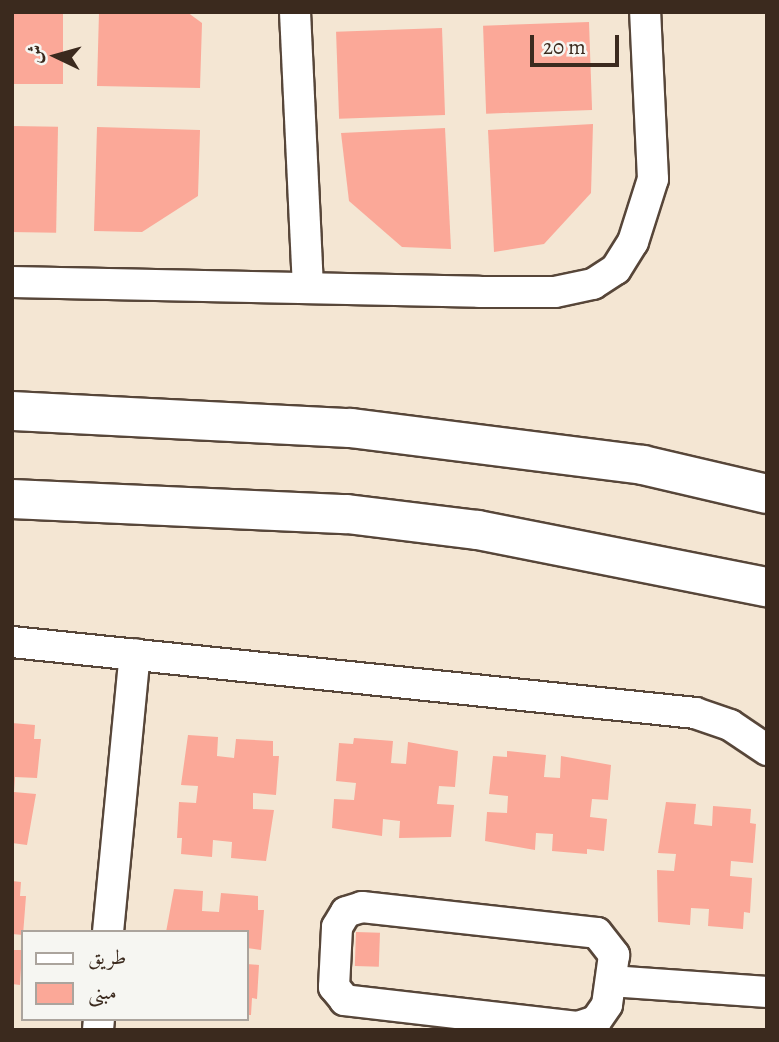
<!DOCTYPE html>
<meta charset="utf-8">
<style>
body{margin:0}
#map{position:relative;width:779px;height:1042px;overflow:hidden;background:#f4e6d3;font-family:Alegreya,Amiri,serif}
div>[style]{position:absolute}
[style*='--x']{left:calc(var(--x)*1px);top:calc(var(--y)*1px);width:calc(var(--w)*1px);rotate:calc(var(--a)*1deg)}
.building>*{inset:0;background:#fba898;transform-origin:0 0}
.roads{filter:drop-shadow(2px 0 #574639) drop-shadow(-2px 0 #574639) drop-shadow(0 2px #574639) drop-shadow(0 -2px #574639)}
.minor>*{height:30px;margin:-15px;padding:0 15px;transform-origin:15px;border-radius:15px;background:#fff}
.secondary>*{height:38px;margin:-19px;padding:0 19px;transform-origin:19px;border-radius:19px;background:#fff}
span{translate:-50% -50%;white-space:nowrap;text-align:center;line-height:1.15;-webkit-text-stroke:5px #f6f6f2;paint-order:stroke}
.frame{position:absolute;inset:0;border:14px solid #3b2a1e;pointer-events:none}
.legend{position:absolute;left:21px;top:930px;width:228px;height:91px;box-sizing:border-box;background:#f6f6f2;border:2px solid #aba49d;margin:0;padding:9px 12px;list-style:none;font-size:21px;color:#3b2a1e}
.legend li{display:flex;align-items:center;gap:14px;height:35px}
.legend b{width:35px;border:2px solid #aba49d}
.north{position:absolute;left:21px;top:21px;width:70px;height:70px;-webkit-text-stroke:5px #f6f6f2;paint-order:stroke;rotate:275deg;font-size:19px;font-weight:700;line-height:28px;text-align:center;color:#3b2a1e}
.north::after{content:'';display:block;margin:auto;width:24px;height:32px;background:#3b2a1e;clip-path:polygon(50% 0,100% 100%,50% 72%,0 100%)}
.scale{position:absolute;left:530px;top:35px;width:89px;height:32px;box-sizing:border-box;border:4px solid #3b2a1e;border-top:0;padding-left:9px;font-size:21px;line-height:24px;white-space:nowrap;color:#3b2a1e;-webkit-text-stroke:5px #f6f6f2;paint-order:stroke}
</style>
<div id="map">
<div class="building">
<i style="left:12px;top:12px;width:51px;height:72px"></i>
<i style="clip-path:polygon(99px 12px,187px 12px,202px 23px,200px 88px,97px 86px)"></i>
<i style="left:589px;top:22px;width:88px;height:106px;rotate:88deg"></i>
<i style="left:442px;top:28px;width:87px;height:106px;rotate:88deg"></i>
<i style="clip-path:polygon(593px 124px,591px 193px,544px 244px,494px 252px,488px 130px)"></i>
<i style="left:12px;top:126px;width:46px;height:106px;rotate:1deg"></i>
<i style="clip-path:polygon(97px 127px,200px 130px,198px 196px,142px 232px,94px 231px)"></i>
<i style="clip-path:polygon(445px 128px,451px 249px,402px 247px,349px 201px,341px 133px)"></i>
<i style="clip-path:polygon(12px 723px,35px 725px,34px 739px,41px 739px,37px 778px,15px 777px,14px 792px,36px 794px,27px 845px,12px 843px)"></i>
<i style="clip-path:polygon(188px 735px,218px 737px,217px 756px,234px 758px,236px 739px,273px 741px,273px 756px,279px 756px,276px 795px,253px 793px,253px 809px,274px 810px,266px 861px,231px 858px,232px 842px,213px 840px,212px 857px,181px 854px,182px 838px,177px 838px,179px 802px,196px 803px,198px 786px,181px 785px)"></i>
<i style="clip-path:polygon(354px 738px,393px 741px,391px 763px,406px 764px,408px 742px,458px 751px,455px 787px,439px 786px,437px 804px,454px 805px,451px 837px,399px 838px,400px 821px,383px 819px,382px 836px,332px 828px,334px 799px,354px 800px,356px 783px,336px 781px,339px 743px,353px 744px)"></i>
<i style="clip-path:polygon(507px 751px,546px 755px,544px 777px,560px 778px,561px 756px,611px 765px,608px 800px,592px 799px,590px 817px,607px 819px,604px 851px,587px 849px,587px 854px,552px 851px,553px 834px,536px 833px,535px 850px,485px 841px,487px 812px,507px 813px,508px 796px,489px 794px,493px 756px,507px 757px)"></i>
<i style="clip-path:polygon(666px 802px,696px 804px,694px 824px,712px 826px,713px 806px,751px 809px,750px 823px,756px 824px,753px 863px,731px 861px,730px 876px,752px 878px,750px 913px,744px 912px,743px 929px,708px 926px,709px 909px,691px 908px,690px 925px,658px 922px,657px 870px,674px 871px,676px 854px,658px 853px)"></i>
<i style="clip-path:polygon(12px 881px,21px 882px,20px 896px,26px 896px,23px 935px,12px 934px)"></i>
<i style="clip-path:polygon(174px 889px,203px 891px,202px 911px,219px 912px,221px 893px,258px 896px,258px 910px,264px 910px,261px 950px,247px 948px,247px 932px,166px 932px)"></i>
<i style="left:356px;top:932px;width:24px;height:34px;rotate:2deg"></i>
<i style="clip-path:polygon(12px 950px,22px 950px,20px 985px,12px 984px)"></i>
<i style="clip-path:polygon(247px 964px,259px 965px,257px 999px,252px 998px,251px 1015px,247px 1015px)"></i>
</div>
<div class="roads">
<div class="minor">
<i style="--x:295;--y:12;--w:276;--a:87.3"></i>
<i style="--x:12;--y:282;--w:467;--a:1.2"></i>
<i style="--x:479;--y:292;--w:76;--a:0"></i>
<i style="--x:555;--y:292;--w:39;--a:-12"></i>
<i style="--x:593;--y:284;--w:27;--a:-33"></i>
<i style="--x:616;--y:269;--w:32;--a:-58"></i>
<i style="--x:633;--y:242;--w:66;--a:-72.4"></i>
<i style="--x:653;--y:179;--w:167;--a:-92.7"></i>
<i style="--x:12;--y:642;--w:687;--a:5.93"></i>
<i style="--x:695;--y:713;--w:37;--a:19"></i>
<i style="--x:730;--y:725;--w:45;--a:34"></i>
<i style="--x:362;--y:907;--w:236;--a:6.3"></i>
<i style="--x:597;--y:933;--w:28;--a:52"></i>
<i style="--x:614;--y:955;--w:50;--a:98"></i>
<i style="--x:607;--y:1005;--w:19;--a:125"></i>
<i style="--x:596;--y:1021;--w:20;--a:162"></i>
<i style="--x:577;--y:1027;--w:234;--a:-173.4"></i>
<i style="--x:345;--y:1000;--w:17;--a:-130"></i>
<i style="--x:334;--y:987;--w:60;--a:-87.1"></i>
<i style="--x:337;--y:927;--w:17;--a:-59"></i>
<i style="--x:346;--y:912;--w:17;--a:-17"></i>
<i style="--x:108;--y:932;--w:279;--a:-84.5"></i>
<i style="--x:611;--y:981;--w:156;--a:4"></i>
<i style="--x:98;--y:1030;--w:11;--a:-85"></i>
</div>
<div class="secondary">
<i style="--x:12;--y:411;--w:339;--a:2.9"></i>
<i style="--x:351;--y:428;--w:294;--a:7.2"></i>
<i style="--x:643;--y:465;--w:127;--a:13.2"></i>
<i style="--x:12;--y:499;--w:335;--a:2.6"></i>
<i style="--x:347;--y:514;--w:132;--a:7"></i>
<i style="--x:478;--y:530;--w:295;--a:11.2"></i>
</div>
</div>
<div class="frame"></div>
<ul class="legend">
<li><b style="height:9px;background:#fff"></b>طريق</li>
<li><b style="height:19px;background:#fba898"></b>مبنى</li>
</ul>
<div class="north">ش</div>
<div class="scale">20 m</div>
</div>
